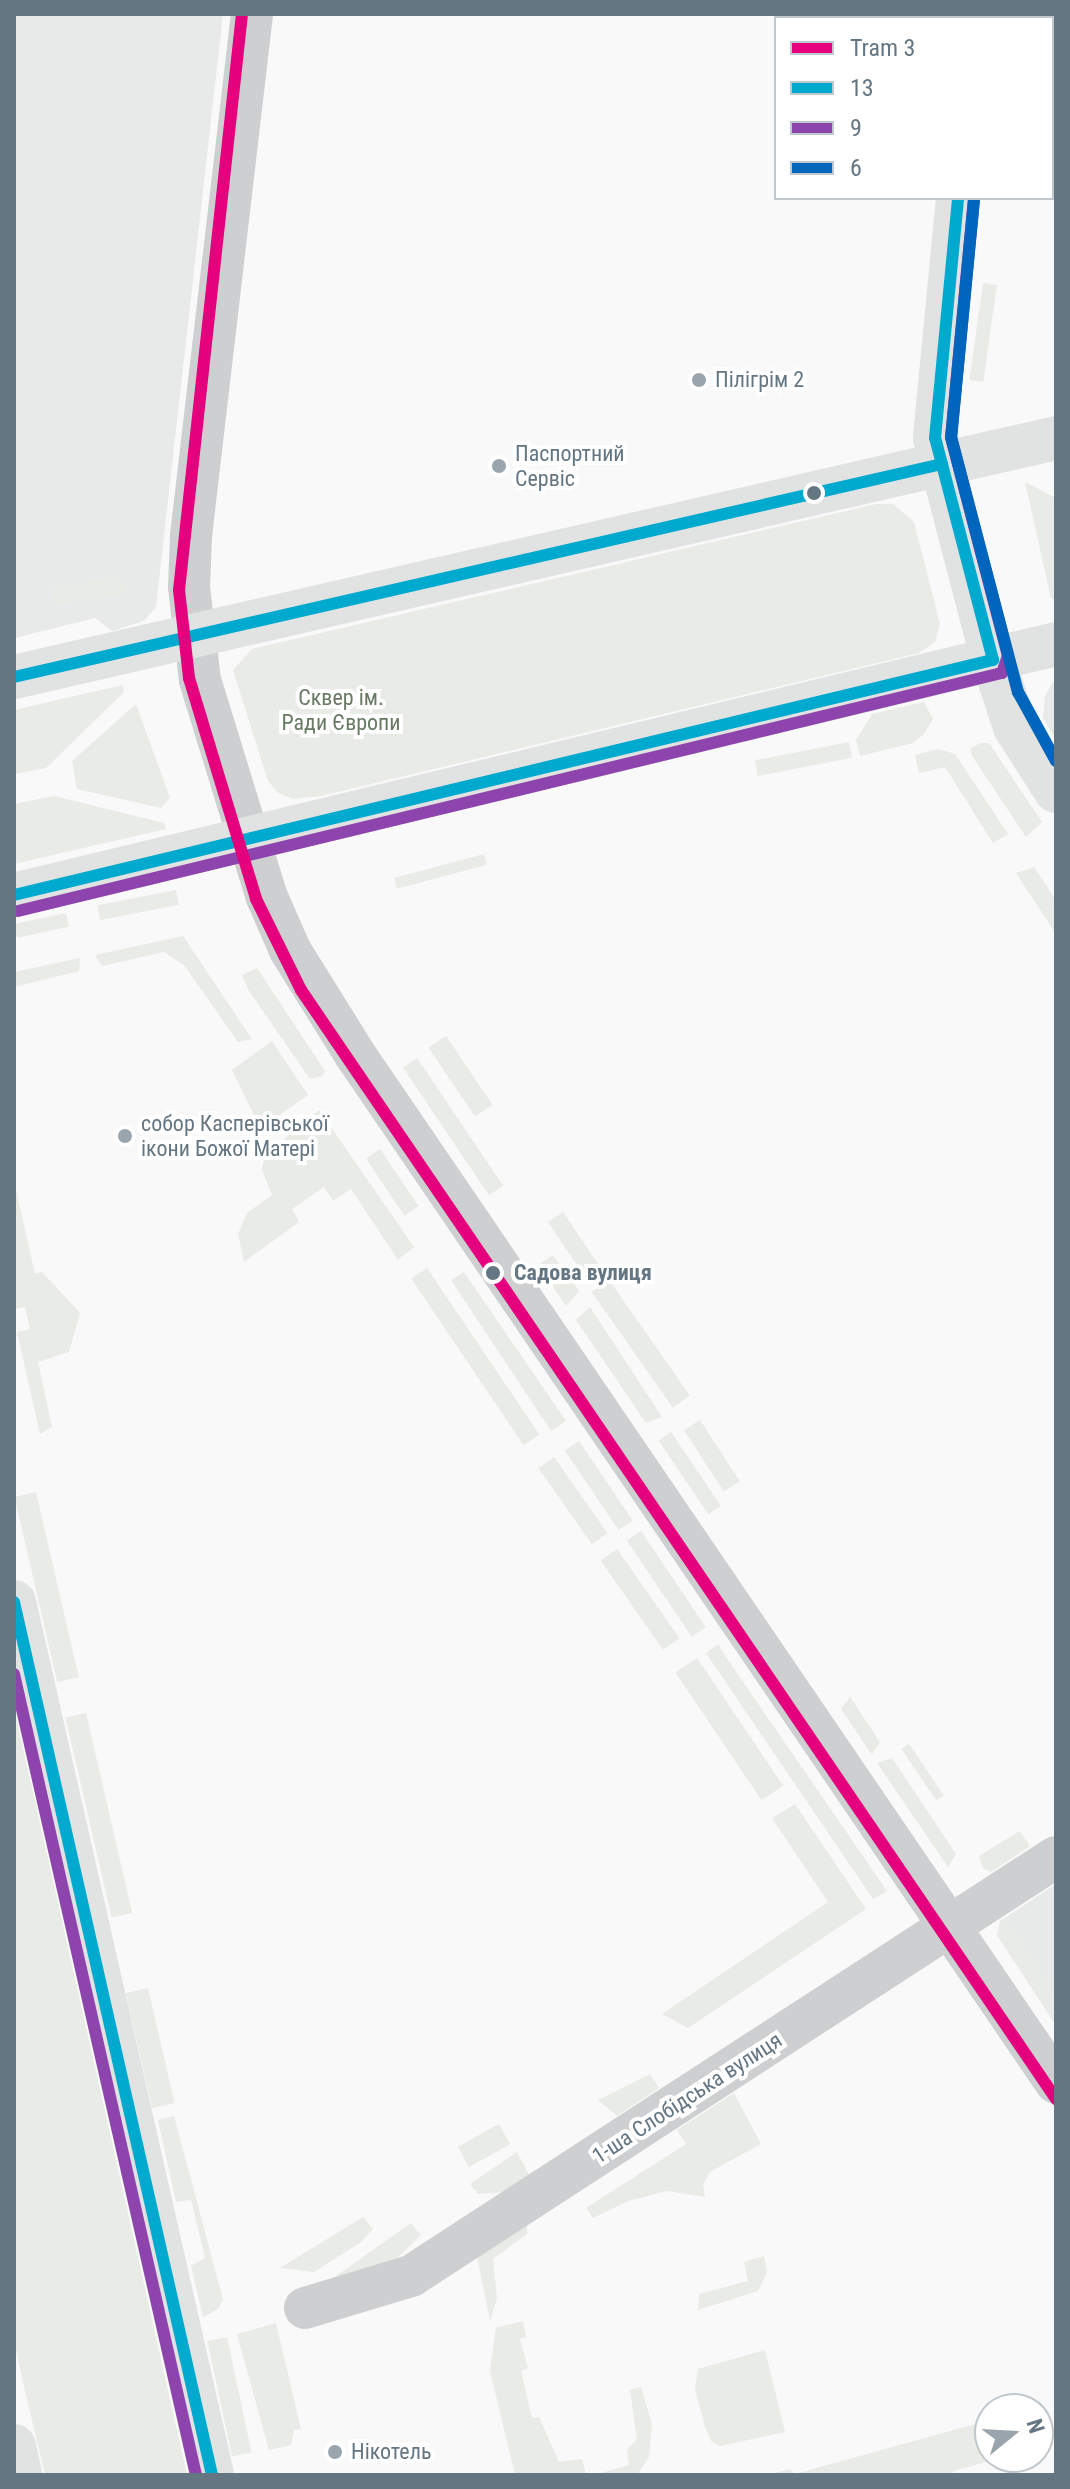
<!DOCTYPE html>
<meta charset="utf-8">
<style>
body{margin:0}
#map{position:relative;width:1070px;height:2489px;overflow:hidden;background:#f9f9f9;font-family:"Roboto Condensed",sans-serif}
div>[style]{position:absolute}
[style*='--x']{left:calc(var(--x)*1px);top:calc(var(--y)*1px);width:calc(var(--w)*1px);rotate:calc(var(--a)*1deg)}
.built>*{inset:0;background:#e8e9e9}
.green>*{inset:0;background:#e8ebe6;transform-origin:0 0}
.street>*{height:42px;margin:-21px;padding:0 21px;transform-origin:21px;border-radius:21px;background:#cecfd0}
.secondary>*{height:44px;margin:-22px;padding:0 22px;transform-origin:22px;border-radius:22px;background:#e1e2e2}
.primary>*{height:44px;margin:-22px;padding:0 22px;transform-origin:22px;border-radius:22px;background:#e1e2e2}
.bus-1>*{height:12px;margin:-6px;padding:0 6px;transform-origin:6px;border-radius:6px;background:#00a9ce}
.bus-2>*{height:12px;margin:-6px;padding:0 6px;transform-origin:6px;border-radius:6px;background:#8e44ad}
.bus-3>*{height:12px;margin:-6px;padding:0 6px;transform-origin:6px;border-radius:6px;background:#0065bd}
.tram-1>*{height:12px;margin:-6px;padding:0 6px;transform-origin:6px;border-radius:6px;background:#e5007d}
.dots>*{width:22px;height:22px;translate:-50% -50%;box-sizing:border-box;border:4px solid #fff;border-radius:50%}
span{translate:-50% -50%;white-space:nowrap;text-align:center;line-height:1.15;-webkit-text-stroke:8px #fff;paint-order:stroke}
.poi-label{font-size:22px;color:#657683}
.left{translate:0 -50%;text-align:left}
.park-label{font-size:22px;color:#687a64}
.stop-label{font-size:22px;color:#657683;font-weight:700}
.street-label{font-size:22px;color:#657683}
.frame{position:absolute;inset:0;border:16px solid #657683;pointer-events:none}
.legend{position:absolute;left:774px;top:16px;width:280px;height:184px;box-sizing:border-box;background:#fff;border:2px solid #c1c8cd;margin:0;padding:10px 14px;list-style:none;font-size:24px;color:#657683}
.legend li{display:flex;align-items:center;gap:16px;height:40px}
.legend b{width:40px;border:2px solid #c1c8cd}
.north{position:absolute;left:974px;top:2393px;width:80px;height:80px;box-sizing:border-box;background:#fff;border:2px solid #c1c8cd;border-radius:50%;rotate:72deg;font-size:22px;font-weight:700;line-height:32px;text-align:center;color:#657683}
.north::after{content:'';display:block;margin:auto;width:28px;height:36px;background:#99a4ac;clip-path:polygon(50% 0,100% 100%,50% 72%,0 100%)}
</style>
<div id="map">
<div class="built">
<i style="clip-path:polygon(14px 14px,223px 14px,156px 607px,144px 621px,112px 631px,95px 618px,14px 638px)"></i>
<i style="clip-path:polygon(1056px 677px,1056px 740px,1043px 718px,1045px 696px)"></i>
<i style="clip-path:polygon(1056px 1884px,1056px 2025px,997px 1935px,1000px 1921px)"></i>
</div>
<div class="green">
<i style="left:983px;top:283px;width:14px;height:98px;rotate:8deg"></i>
<i style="clip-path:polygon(1025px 482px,1056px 498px,1055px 600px,1051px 598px)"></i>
<i style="clip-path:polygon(876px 504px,893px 504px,914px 522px,940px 624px,935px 642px,919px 653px,321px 796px,293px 799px,278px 793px,268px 781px,233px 670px,252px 649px)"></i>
<i style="left:122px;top:576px;width:18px;height:71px;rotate:81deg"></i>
<i style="clip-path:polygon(123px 685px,124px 692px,46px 768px,14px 774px,14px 710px)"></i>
<i style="clip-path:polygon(924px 702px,933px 719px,923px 735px,913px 743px,860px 756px,856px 740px,872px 714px)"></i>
<i style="clip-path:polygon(136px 704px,170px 798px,161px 808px,77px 789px,72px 761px)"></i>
<i style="left:849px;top:742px;width:16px;height:96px;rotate:79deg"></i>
<i style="clip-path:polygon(980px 743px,989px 743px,1042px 822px,1026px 837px,972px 756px,970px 749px)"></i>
<i style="clip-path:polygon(938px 749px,955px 754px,1008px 834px,993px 843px,945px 767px,919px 773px,915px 755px)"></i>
<i style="clip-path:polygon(54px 796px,164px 823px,166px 829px,14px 864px,14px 804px)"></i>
<i style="left:484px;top:854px;width:11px;height:93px;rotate:75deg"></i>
<i style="clip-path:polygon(1034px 867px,1056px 900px,1056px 934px,1016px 873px)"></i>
<i style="left:176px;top:890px;width:15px;height:80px;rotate:79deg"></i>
<i style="left:66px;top:913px;width:14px;height:53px;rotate:78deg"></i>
<i style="clip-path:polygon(183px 936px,252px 1039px,238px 1042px,184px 965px,164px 952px,102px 966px,95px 955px)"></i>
<i style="clip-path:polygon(80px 958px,79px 971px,14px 987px,14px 972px)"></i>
<i style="clip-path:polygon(257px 968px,325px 1071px,322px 1076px,310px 1079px,249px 991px,242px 975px)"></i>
<i style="left:446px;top:1036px;width:83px;height:21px;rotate:56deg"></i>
<i style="clip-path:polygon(272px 1041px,308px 1095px,271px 1121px,256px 1119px,232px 1070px)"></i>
<i style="left:417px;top:1058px;width:154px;height:17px;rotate:56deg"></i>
<i style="clip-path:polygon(319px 1110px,414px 1247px,398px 1260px,351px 1189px,333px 1201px,324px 1187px,292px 1209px,299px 1222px,244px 1262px,238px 1234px,247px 1213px,272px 1195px,262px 1170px,264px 1156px)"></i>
<i style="left:380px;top:1149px;width:69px;height:17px;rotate:56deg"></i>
<i style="clip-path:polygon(14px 1181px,35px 1274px,42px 1272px,80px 1313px,69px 1352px,38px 1362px,52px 1427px,40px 1434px,17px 1332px,30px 1329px,25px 1307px,14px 1309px)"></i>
<i style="left:563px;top:1212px;width:66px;height:18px;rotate:56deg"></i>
<i style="clip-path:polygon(553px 1255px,579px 1291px,566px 1306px,538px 1265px)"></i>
<i style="left:427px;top:1268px;width:201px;height:19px;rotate:56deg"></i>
<i style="clip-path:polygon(464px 1272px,566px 1421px,551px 1431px,451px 1280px)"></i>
<i style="left:609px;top:1280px;width:141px;height:21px;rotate:55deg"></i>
<i style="clip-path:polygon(590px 1307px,662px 1417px,646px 1423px,576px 1320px)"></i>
<i style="left:700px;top:1420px;width:73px;height:19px;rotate:57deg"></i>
<i style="left:671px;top:1432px;width:89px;height:15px;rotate:56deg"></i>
<i style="left:579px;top:1441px;width:96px;height:17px;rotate:56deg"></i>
<i style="left:554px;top:1457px;width:93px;height:19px;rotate:55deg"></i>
<i style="left:36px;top:1492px;width:190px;height:22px;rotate:77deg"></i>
<i style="left:641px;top:1531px;width:116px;height:17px;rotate:56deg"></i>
<i style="left:617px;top:1549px;width:109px;height:20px;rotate:55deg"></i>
<i style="clip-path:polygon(718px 1644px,728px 1660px,887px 1891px,873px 1899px,706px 1653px)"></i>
<i style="left:697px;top:1658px;width:154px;height:26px;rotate:56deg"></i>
<i style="clip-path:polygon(850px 1697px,880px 1742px,872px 1755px,841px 1709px)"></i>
<i style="clip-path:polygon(14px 1708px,169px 2395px,187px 2475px,45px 2475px,25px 2391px,14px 2341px)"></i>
<i style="left:86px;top:1713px;width:205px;height:21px;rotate:77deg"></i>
<i style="left:909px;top:1744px;width:62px;height:9px;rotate:56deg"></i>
<i style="clip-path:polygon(892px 1758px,956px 1854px,948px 1867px,877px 1763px)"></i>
<i style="clip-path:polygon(795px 1804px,866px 1909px,688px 2028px,662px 2014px,828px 1902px,772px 1818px)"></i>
<i style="clip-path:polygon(1020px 1831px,1030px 1846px,991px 1872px,983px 1868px,979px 1856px)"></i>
<i style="clip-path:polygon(1004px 1918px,1056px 1994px,1056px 2025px,997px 1935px)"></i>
<i style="left:148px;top:1988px;width:118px;height:23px;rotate:77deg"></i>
<i style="clip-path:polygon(650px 2074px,659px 2088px,617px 2116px,598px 2100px)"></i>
<i style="clip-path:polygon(734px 2093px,761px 2144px,710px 2172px,703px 2185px,705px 2197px,667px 2191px,628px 2201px,593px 2218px,586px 2208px,686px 2144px,677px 2130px)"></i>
<i style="clip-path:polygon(174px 2116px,223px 2299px,218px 2309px,203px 2317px,191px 2266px,205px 2258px,191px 2200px,176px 2202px,158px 2120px)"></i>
<i style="left:499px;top:2124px;width:23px;height:47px;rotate:61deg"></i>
<i style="clip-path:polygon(517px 2152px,529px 2175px,506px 2192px,478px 2194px,470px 2184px)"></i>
<i style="clip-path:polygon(363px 2217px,373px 2229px,361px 2242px,314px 2272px,280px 2268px)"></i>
<i style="clip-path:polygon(411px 2223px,421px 2235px,392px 2263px,365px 2277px,336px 2276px)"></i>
<i style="clip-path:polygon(527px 2224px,527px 2234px,493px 2259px,497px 2299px,490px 2321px,477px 2256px)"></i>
<i style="clip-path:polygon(764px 2256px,767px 2272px,758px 2291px,698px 2310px,699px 2294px,748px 2281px,744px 2262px)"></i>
<i style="clip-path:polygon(523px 2321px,526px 2337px,520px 2339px,528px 2368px,521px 2371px,532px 2418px,539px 2417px,559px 2462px,582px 2459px,586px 2475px,515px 2475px,490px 2371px,496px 2328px)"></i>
<i style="clip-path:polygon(276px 2323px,301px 2429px,294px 2430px,291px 2445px,269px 2450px,237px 2334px)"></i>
<i style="left:227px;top:2337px;width:118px;height:20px;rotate:78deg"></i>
<i style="clip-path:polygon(765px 2350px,785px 2432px,720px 2446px,711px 2441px,705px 2427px,695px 2389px,698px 2369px)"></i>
<i style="clip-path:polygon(641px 2387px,652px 2424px,649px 2457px,637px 2475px,594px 2475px,629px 2465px,627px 2450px,637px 2439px,630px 2390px)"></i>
<i style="clip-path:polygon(979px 2423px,983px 2433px,990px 2431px,990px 2457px,1031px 2458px,997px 2459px,953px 2471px,953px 2475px,766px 2475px,790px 2469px,795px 2474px)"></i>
</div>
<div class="street">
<i style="--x:252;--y:14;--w:526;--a:96.67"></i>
<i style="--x:191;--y:536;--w:51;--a:92.2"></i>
<i style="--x:189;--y:587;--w:94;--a:83.3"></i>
<i style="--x:200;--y:680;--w:225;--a:72.9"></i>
<i style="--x:266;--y:895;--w:60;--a:66.4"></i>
<i style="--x:290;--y:950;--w:121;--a:58.1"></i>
<i style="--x:354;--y:1053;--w:1246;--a:55.72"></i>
<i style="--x:305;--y:2308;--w:111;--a:-16.8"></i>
<i style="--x:411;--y:2276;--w:769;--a:-33.01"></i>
</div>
<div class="secondary">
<i style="--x:942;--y:464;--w:117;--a:-12.8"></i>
<i style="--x:993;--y:660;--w:71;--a:71.8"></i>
<i style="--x:1015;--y:727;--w:76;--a:57.4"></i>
</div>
<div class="primary">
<i style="--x:979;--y:18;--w:4;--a:-76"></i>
<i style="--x:958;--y:198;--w:241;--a:95.5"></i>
<i style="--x:935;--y:438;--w:229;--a:75.4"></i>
<i style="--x:14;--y:677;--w:952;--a:-12.93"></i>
<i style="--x:14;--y:895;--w:1072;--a:-13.54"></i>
<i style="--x:14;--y:1602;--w:895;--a:77.22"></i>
<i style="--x:14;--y:2446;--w:30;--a:78"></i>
</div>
<div class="bus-1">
<i style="--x:14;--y:677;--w:952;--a:-12.93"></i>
<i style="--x:14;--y:895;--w:1007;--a:-13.5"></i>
<i style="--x:993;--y:660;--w:229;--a:-104.6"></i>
<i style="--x:935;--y:438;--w:241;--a:-84.5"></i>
<i style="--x:14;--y:1602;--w:895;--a:77.22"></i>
</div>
<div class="bus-2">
<i style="--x:18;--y:911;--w:1012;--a:-13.6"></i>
<i style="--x:1002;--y:673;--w:18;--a:-71"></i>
<i style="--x:1008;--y:656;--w:226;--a:-104.6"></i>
<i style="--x:951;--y:437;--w:238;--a:-84.5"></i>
<i style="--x:14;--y:1674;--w:821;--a:77.2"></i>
</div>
<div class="bus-3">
<i style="--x:974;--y:200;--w:238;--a:95.5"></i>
<i style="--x:951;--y:437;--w:264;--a:75.3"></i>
<i style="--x:1018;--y:692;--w:79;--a:61.2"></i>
</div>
<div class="tram-1">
<i style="--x:242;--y:14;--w:579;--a:96.24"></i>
<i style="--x:179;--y:590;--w:89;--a:83.5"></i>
<i style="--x:189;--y:678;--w:231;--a:73.1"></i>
<i style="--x:256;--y:899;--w:102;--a:63.7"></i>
<i style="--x:301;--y:990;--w:1342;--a:55.75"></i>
</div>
<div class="dots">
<i style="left:699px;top:380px;background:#99a4ac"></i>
<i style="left:499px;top:466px;background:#99a4ac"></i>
<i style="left:814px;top:493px;background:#657683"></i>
<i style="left:125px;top:1136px;background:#99a4ac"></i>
<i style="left:493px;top:1273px;background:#657683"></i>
<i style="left:335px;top:2452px;background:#99a4ac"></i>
</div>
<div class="poi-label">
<span class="left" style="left:715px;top:380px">Пілігрім 2</span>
<span class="left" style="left:515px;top:466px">Паспортний<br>Сервіс</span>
<span class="left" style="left:141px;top:1136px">собор Касперівської<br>ікони Божої Матері</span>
<span class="left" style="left:351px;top:2452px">Нікотель</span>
</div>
<div class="park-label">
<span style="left:341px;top:710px">Сквер ім.<br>Ради Європи</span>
</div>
<div class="stop-label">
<span class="left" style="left:514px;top:1273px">Садова вулиця</span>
</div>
<div class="street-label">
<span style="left:687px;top:2098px;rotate:-33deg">1-ша Слобідська вулиця</span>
</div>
<div class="frame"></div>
<ul class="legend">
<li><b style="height:10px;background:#e5007d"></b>Tram 3</li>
<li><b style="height:10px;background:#00a9ce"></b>13</li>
<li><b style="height:10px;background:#8e44ad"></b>9</li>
<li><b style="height:10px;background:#0065bd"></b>6</li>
</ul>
<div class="north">N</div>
</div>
